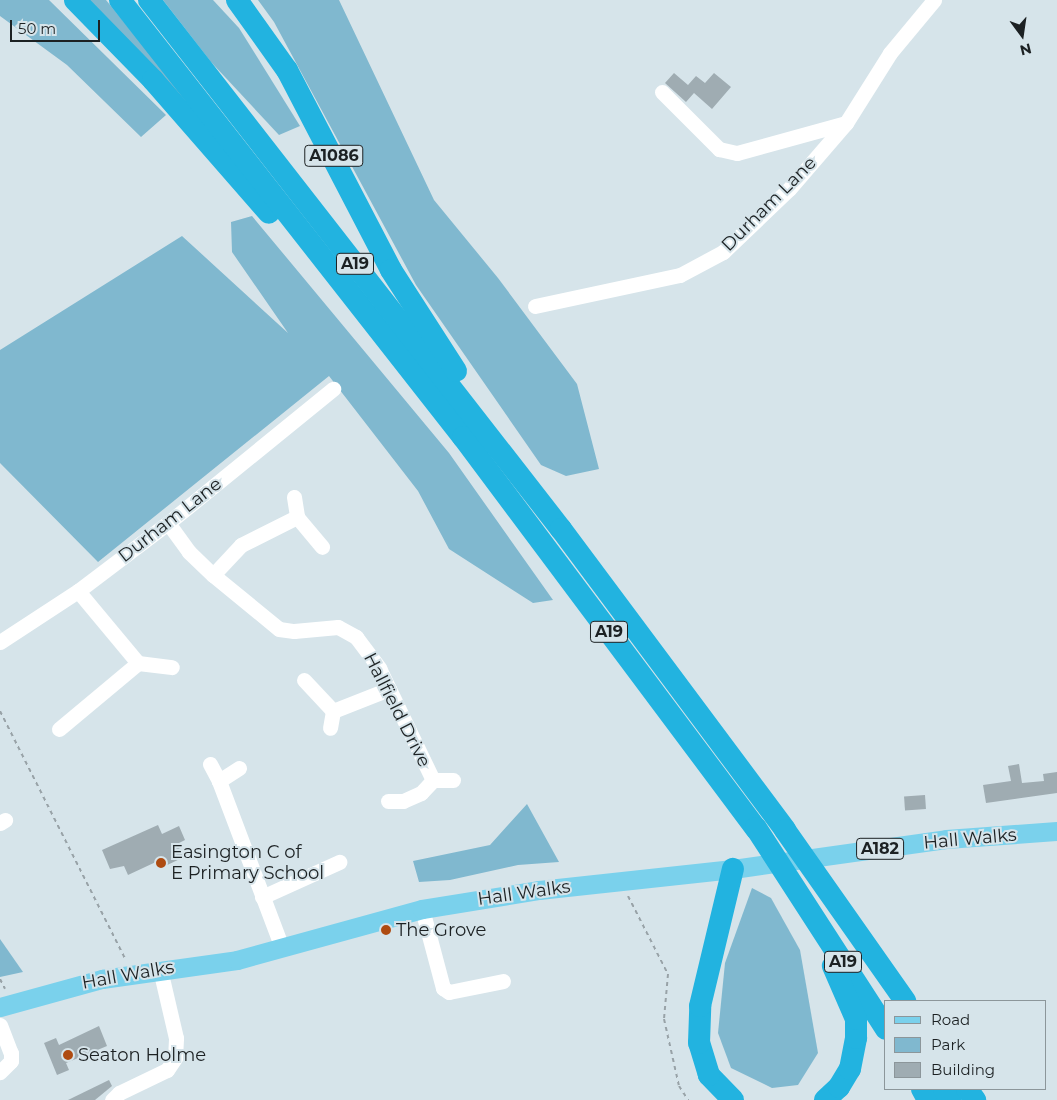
<!DOCTYPE html>
<style>
body{margin:0}
#map{position:relative;width:1057px;height:1100px;overflow:hidden;background:#d6e4ea;font-family:Montserrat,sans-serif}
div>[style]{position:absolute}
[style*='--x']{left:calc(var(--x)*1px);top:calc(var(--y)*1px);width:calc(var(--w)*1px);rotate:calc(var(--a)*1deg)}
.green>*{inset:0;background:#80b8cf}
.building>*{inset:0;background:#9facb2;transform-origin:0 0}
.path>*{height:2px;margin-top:-1px;transform-origin:0;background:repeating-linear-gradient(90deg,#98a2a7 0 4px,transparent 0 8px)}
.minor>*{height:15px;margin:-7.5px;padding:0 7.5px;transform-origin:7.5px;border-radius:7.5px;background:#fff}
.major>*{height:19px;margin:-9.5px;padding:0 9.5px;transform-origin:9.5px;border-radius:9.5px;background:#7ad1ec}
.highway>*{height:22px;margin:-11px;padding:0 11px;transform-origin:11px;border-radius:11px;background:#22b3e0}
.dots>*{width:14px;height:14px;translate:-50% -50%;box-sizing:border-box;border:2px solid #d6e4ea;border-radius:50%}
span{translate:-50% -50%;white-space:nowrap;text-align:center;line-height:1.15;-webkit-text-stroke:4px #d6e4ea;paint-order:stroke}
.shield-label span{padding:1px 4px;background:#d6e4ea;border:1px solid;border-radius:4px;-webkit-text-stroke-width:0}
.shield-label{font-size:16px;color:#1c2123;font-weight:700}
.street-label{font-size:18px;color:#1c2123}
.poi-label{font-size:18px;color:#1c2123}
.left{translate:0 -50%;text-align:left}
.legend{position:absolute;left:884px;top:1000px;width:162px;height:90px;box-sizing:border-box;background:#d6e4ea;border:1px solid #8c969a;margin:0;padding:6px 9px;list-style:none;font-size:15px;color:#1c2123}
.legend li{display:flex;align-items:center;gap:10px;height:25px}
.legend b{width:25px;border:1px solid #8c969a}
.north{position:absolute;left:997px;top:10px;width:50px;height:50px;-webkit-text-stroke:4px #d6e4ea;paint-order:stroke;rotate:166deg;font-size:14px;font-weight:700;line-height:20px;text-align:center;color:#1c2123}
.north::after{content:'';display:block;margin:auto;width:18px;height:22px;background:#1c2123;clip-path:polygon(50% 0,100% 100%,50% 72%,0 100%)}
.scale{position:absolute;left:10px;top:20px;width:90px;height:22px;box-sizing:border-box;border:2px solid #1c2123;border-top:0;padding-left:6px;font-size:15px;line-height:18px;white-space:nowrap;color:#1c2123;-webkit-text-stroke:4px #d6e4ea;paint-order:stroke}
</style>
<div id="map">
<div class="green">
<i style="clip-path:polygon(0 0,49px 0,166px 115px,141px 137px,67px 65px,0 16px)"></i>
<i style="clip-path:polygon(85px 0,106px 0,208px 126px)"></i>
<i style="clip-path:polygon(163px 0,213px 0,239px 28px,300px 126px,279px 135px,211px 62px)"></i>
<i style="clip-path:polygon(258px 0,339px 0,434px 200px,498px 278px,577px 384px,599px 469px,566px 476px,541px 465px,416px 285px,274px 22px)"></i>
<i style="clip-path:polygon(252px 216px,449px 453px,553px 600px,533px 603px,449px 549px,418px 491px,329px 376px,98px 562px,0 463px,0 350px,182px 236px,288px 333px,232px 252px,231px 222px)"></i>
<i style="clip-path:polygon(527px 804px,559px 862px,518px 865px,450px 880px,419px 882px,413px 861px,490px 845px)"></i>
<i style="clip-path:polygon(752px 888px,771px 898px,800px 950px,818px 1053px,798px 1085px,772px 1088px,731px 1068px,718px 1033px,725px 963px)"></i>
<i style="clip-path:polygon(0 939px,23px 972px,0 977px)"></i>
</div>
<div class="building">
<i style="clip-path:polygon(674px 73px,688px 85px,696px 76px,705px 83px,714px 73px,731px 87px,712px 109px,694px 93px,686px 102px,665px 83px)"></i>
<i style="clip-path:polygon(1019px 764px,1022px 783px,1044px 781px,1043px 774px,1057px 772px,1057px 793px,986px 803px,983px 785px,1011px 781px,1008px 766px)"></i>
<i style="left:925px;top:795px;width:14px;height:21px;rotate:86deg"></i>
<i style="clip-path:polygon(158px 825px,162px 834px,179px 826px,185px 840px,177px 844px,184px 857px,161px 868px,158px 861px,128px 875px,124px 866px,110px 869px,102px 850px)"></i>
<i style="clip-path:polygon(99px 1026px,107px 1046px,66px 1063px,69px 1070px,57px 1075px,44px 1043px,56px 1038px,59px 1045px)"></i>
<i style="clip-path:polygon(109px 1080px,112px 1086px,95px 1100px,68px 1100px)"></i>
</div>
<div class="path">
<i style="--x:0;--y:711;--w:279;--a:63.2"></i>
<i style="--x:628;--y:896;--w:88;--a:62.9"></i>
<i style="--x:668;--y:974;--w:45;--a:95.1"></i>
<i style="--x:664;--y:1019;--w:69;--a:77.4"></i>
<i style="--x:679;--y:1086;--w:17;--a:57"></i>
<i style="--x:0;--y:979;--w:11;--a:63"></i>
</div>
<div class="minor">
<i style="--x:662;--y:92;--w:81;--a:45"></i>
<i style="--x:719;--y:149;--w:18;--a:13"></i>
<i style="--x:737;--y:153;--w:113;--a:-15.4"></i>
<i style="--x:535;--y:306;--w:148;--a:-12.1"></i>
<i style="--x:680;--y:275;--w:49;--a:-28.1"></i>
<i style="--x:723;--y:252;--w:91;--a:-43.7"></i>
<i style="--x:789;--y:189;--w:87;--a:-49.2"></i>
<i style="--x:846;--y:123;--w:83;--a:-57.8"></i>
<i style="--x:890;--y:53;--w:69;--a:-50.3"></i>
<i style="--x:294;--y:497;--w:20;--a:81"></i>
<i style="--x:297;--y:517;--w:39;--a:50"></i>
<i style="--x:168;--y:523;--w:36;--a:54"></i>
<i style="--x:189;--y:552;--w:33;--a:44"></i>
<i style="--x:213;--y:575;--w:85;--a:39.3"></i>
<i style="--x:279;--y:629;--w:15;--a:8"></i>
<i style="--x:294;--y:631;--w:44;--a:-5.2"></i>
<i style="--x:338;--y:627;--w:21;--a:29"></i>
<i style="--x:356;--y:637;--w:39;--a:53"></i>
<i style="--x:379;--y:668;--w:124;--a:64.3"></i>
<i style="--x:213;--y:575;--w:41;--a:-47"></i>
<i style="--x:241;--y:545;--w:63;--a:-26.6"></i>
<i style="--x:78;--y:591;--w:94;--a:50.2"></i>
<i style="--x:0;--y:642;--w:93;--a:-33.2"></i>
<i style="--x:78;--y:591;--w:113;--a:-37.1"></i>
<i style="--x:168;--y:523;--w:213;--a:-39.1"></i>
<i style="--x:304;--y:680;--w:42;--a:46.9"></i>
<i style="--x:333;--y:711;--w:17;--a:100"></i>
<i style="--x:333;--y:711;--w:60;--a:-21.4"></i>
<i style="--x:59;--y:729;--w:103;--a:-39.9"></i>
<i style="--x:138;--y:663;--w:34;--a:7"></i>
<i style="--x:210;--y:764;--w:19;--a:62"></i>
<i style="--x:239;--y:768;--w:24;--a:147"></i>
<i style="--x:219;--y:781;--w:178;--a:69.3"></i>
<i style="--x:388;--y:801;--w:15;--a:0"></i>
<i style="--x:403;--y:801;--w:20;--a:-24"></i>
<i style="--x:421;--y:793;--w:18;--a:-47"></i>
<i style="--x:433;--y:780;--w:20;--a:0"></i>
<i style="--x:0;--y:823;--w:6;--a:-31"></i>
<i style="--x:262;--y:897;--w:85;--a:-24.4"></i>
<i style="--x:422;--y:909;--w:82;--a:75.1"></i>
<i style="--x:443;--y:988;--w:7;--a:34"></i>
<i style="--x:449;--y:992;--w:55;--a:-11.5"></i>
<i style="--x:0;--y:1025;--w:30;--a:69"></i>
<i style="--x:11;--y:1053;--w:8;--a:90"></i>
<i style="--x:11;--y:1061;--w:16;--a:135"></i>
<i style="--x:112;--y:1100;--w:10;--a:-45"></i>
<i style="--x:119;--y:1093;--w:53;--a:-25.6"></i>
<i style="--x:167;--y:1070;--w:14;--a:-56"></i>
<i style="--x:175;--y:1058;--w:20;--a:-87"></i>
<i style="--x:176;--y:1038;--w:71;--a:-103.1"></i>
</div>
<div class="major">
<i style="--x:0;--y:1007;--w:106;--a:-15.4"></i>
<i style="--x:102;--y:979;--w:136;--a:-8"></i>
<i style="--x:237;--y:960;--w:192;--a:-15.4"></i>
<i style="--x:422;--y:909;--w:119;--a:-9.2"></i>
<i style="--x:539;--y:890;--w:195;--a:-6.2"></i>
<i style="--x:733;--y:869;--w:215;--a:-8"></i>
<i style="--x:946;--y:839;--w:111;--a:-4.1"></i>
</div>
<div class="highway">
<i style="--x:75;--y:0;--w:112;--a:45.7"></i>
<i style="--x:153;--y:80;--w:176;--a:48.9"></i>
<i style="--x:120;--y:0;--w:556;--a:51.87"></i>
<i style="--x:463;--y:437;--w:489;--a:53.2"></i>
<i style="--x:756;--y:828;--w:239;--a:57.1"></i>
<i style="--x:149;--y:0;--w:671;--a:52.09"></i>
<i style="--x:561;--y:529;--w:375;--a:53.3"></i>
<i style="--x:785;--y:830;--w:209;--a:54.9"></i>
<i style="--x:237;--y:0;--w:86;--a:54.5"></i>
<i style="--x:287;--y:70;--w:225;--a:62.5"></i>
<i style="--x:391;--y:270;--w:120;--a:57.2"></i>
<i style="--x:922;--y:1089;--w:13;--a:61"></i>
<i style="--x:944;--y:1089;--w:13;--a:61"></i>
<i style="--x:967;--y:1089;--w:14;--a:54"></i>
<i style="--x:733;--y:1100;--w:35;--a:-134"></i>
<i style="--x:709;--y:1075;--w:34;--a:-107"></i>
<i style="--x:699;--y:1043;--w:37;--a:-88"></i>
<i style="--x:700;--y:1006;--w:141;--a:-76.5"></i>
<i style="--x:825;--y:1100;--w:19;--a:-43"></i>
<i style="--x:839;--y:1087;--w:21;--a:-59"></i>
<i style="--x:850;--y:1069;--w:32;--a:-79"></i>
<i style="--x:856;--y:1038;--w:19;--a:-90"></i>
<i style="--x:856;--y:1019;--w:58;--a:-113.5"></i>
</div>
<div class="dots">
<i style="left:161px;top:863px;background:#ae4b11"></i>
<i style="left:386px;top:930px;background:#ae4b11"></i>
<i style="left:68px;top:1055px;background:#ae4b11"></i>
</div>
<div class="shield-label">
<span style="left:334px;top:156px">A1086</span>
<span style="left:355px;top:264px">A19</span>
<span style="left:609px;top:632px">A19</span>
<span style="left:880px;top:849px">A182</span>
<span style="left:843px;top:962px">A19</span>
</div>
<div class="street-label">
<span style="left:769px;top:204px;rotate:-45deg">Durham Lane</span>
<span style="left:170px;top:520px;rotate:-38deg">Durham Lane</span>
<span style="left:397px;top:710px;rotate:63deg">Hallfield Drive</span>
<span style="left:970px;top:839px;rotate:-5deg">Hall Walks</span>
<span style="left:524px;top:893px;rotate:-8deg">Hall Walks</span>
<span style="left:128px;top:975px;rotate:-10deg">Hall Walks</span>
</div>
<div class="poi-label">
<span class="left" style="left:171px;top:863px">Easington C of<br>E Primary School</span>
<span class="left" style="left:396px;top:930px">The Grove</span>
<span class="left" style="left:78px;top:1055px">Seaton Holme</span>
</div>
<ul class="legend">
<li><b style="height:6px;background:#7ad1ec"></b>Road</li>
<li><b style="height:14px;background:#80b8cf"></b>Park</li>
<li><b style="height:14px;background:#9facb2"></b>Building</li>
</ul>
<div class="north">N</div>
<div class="scale">50 m</div>
</div>
